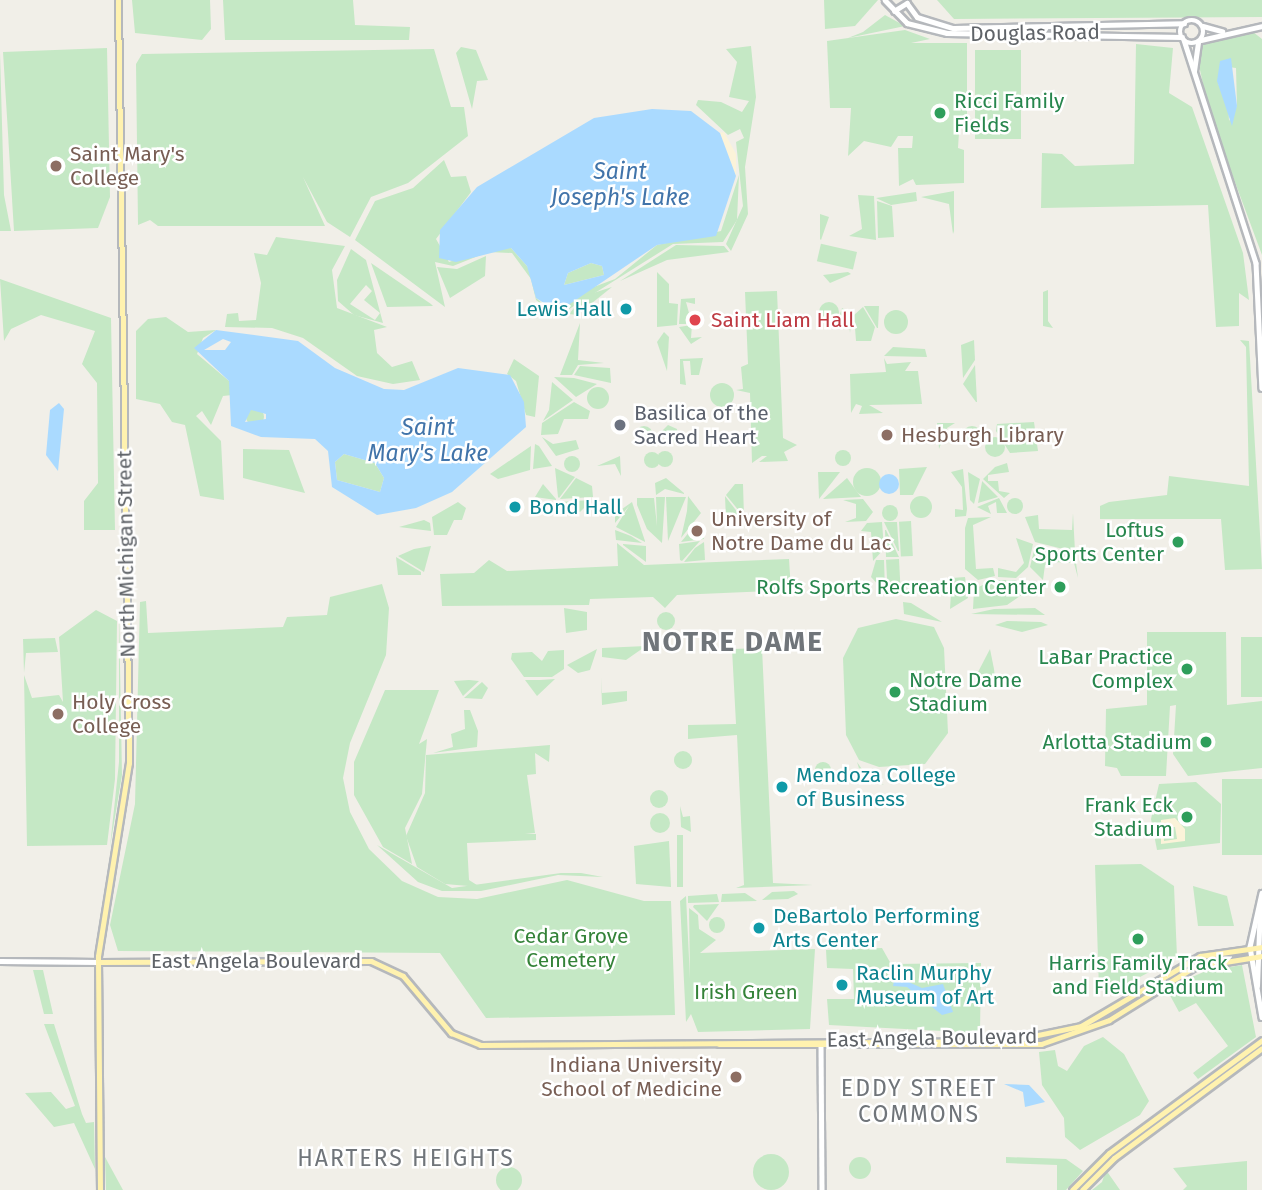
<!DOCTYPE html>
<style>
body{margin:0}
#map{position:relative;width:1262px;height:1190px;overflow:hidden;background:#f1efe8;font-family:"Fira Sans",sans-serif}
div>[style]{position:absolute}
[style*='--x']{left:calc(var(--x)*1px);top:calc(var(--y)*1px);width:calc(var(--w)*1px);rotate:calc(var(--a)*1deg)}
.green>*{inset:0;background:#c5e8c5;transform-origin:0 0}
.round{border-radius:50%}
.sand>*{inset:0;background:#fbf3d9}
.water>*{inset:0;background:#aadaff}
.roads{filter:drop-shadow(2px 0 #b5b8bc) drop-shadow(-2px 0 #b5b8bc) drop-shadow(0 2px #b5b8bc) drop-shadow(0 -2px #b5b8bc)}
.minor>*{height:4.5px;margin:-2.25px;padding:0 2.25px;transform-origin:2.25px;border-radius:2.25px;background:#fff}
.minor>.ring{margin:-2.25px;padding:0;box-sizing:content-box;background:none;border:4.5px solid #fff;border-radius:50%}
.major>*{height:5px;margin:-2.5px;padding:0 2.5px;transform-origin:2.5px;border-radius:2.5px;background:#fff2af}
.dots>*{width:19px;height:19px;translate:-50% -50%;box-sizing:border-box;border:4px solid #fff;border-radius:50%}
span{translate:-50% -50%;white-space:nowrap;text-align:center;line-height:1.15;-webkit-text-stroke:5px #fff;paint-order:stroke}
.street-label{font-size:21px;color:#5f6368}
.leisure-label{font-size:21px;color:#27864d}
.left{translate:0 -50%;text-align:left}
.right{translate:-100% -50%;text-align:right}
.education-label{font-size:21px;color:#785e54}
.culture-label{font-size:21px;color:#0d838f}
.health-label{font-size:21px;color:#be3a42}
.worship-label{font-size:21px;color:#5b616d}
.park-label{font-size:21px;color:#348238}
.water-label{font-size:23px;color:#4174aa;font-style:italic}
.neighbourhood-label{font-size:23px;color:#70757a;letter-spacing:2px}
.district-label{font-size:28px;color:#70757a;font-weight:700;letter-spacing:2px}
</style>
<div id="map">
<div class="green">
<i style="clip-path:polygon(132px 0,210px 0,211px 29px,202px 40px,135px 33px)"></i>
<i style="clip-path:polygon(223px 0,353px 0,355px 25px,410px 27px,409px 40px,225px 40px)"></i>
<i style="clip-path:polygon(824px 0,878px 0,855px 26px,825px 29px)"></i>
<i style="clip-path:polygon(937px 0,1262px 0,1262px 17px,954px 19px)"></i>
<i style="clip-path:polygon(885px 15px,905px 26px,848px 38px,863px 32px)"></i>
<i style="clip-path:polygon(905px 30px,930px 39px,911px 43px,967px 43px,967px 116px,960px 117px,958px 148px,964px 150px,964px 183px,916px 185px,913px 179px,899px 186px,898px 148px,912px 148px,913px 136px,898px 136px,891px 147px,864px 141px,848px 156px,851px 108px,830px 108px,827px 41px)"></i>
<i style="clip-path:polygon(evenodd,1253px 32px,1262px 39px,1262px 255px,1209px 112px,1197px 56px,1205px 41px,1253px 32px,1221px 66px,1236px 68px,1237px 106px,1229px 121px,1228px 98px,1218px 84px,1221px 66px)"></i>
<i style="clip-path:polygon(1136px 44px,1173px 48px,1169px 93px,1192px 107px,1243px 253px,1249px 300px,1239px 293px,1239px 326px,1216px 327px,1208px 205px,1041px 208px,1042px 153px,1062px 154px,1075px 166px,1134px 164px)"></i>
<i style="clip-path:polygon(751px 46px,756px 97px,745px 167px,748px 214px,731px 251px,726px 244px,743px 206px,736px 142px,744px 138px,740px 129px,728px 135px,696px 105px,698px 100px,721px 102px,742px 112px,749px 101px,729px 97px,737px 62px,726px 49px)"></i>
<i style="clip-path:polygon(461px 47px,476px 50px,488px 80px,477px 81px,472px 109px,456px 53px)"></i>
<i style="clip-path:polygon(107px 48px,110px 197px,98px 228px,14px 231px,3px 52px)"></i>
<i style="clip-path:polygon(434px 49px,451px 107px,464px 107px,468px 136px,408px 183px,371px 197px,350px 237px,327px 222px,303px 177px,325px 226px,158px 226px,150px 220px,138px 225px,136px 64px,142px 54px)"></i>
<i style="left:975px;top:50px;width:46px;height:89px"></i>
<i style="clip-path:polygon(0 53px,4px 195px,11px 231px,0 231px)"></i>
<i style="clip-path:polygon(444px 160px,451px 177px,466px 176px,471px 192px,436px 239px,449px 262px,490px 248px,511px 248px,527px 266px,532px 275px,536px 298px,553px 312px,583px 291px,615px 279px,657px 245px,721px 231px,739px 175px,737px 220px,723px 242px,673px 244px,558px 316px,536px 300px,531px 279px,512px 253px,488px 252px,453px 266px,435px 262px,445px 307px,355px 240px,375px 201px,413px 188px)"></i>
<i style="clip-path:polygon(954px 191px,954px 231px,953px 234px,949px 204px,921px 197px)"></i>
<i style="clip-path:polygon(916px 192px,917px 201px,891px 205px,876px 198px)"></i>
<i style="clip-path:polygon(858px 195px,874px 196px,876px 240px,849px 236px,862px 229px)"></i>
<i style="clip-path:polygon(877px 201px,892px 206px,894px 237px,878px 238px)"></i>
<i style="clip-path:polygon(820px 214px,829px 217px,821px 240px,820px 239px)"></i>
<i style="clip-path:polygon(276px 237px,345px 246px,332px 270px,337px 308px,387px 327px,374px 330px,377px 353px,392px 367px,412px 361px,420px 380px,393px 384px,357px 376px,303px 338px,272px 328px,225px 327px,227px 314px,238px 313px,239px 321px,256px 320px,261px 283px,254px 253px,267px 255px)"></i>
<i style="clip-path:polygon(676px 245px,724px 246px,729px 252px,667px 260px,620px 281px)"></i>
<i style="clip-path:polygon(evenodd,351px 249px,366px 260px,383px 323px,354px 315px,338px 301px,337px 280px,351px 249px,366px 285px,372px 291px,364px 300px,380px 313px,375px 320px,350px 304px,366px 285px)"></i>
<i style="left:857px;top:252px;width:18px;height:37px;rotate:103deg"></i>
<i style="clip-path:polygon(486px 256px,485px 276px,450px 298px,437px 267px,457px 269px)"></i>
<i style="clip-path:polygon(371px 263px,431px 304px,433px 306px,387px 307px)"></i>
<i style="clip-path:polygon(591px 263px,602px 266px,604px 275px,564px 285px,568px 273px)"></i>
<i style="clip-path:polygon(657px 272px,669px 284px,669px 303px,678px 304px,677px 325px,657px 327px)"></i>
<i style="clip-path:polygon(851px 274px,830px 283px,823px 275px,848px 272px)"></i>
<i style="clip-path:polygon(0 279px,111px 318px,115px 530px,84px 530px,84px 501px,98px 483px,97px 383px,82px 364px,95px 331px,41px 315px,11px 329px,4px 341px)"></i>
<i style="clip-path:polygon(612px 287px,577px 315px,569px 314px,584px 296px)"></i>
<i style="clip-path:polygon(1048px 290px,1048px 321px,1053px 328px,1043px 326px,1043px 292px)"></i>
<i style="clip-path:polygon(777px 291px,783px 438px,797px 445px,784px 452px,788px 461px,759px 462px,767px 456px,762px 456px,752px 463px,750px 393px,736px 390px,743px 389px,741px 367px,748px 364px,745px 292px)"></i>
<i style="clip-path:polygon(695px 298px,695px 304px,686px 302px,692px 324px,679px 324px,681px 299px)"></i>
<i class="round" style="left:819px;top:302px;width:20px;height:20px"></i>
<i style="clip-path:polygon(864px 306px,879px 306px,878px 328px,877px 328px)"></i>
<i style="clip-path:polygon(863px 307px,875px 327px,871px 341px,856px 341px,854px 315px)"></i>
<i style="clip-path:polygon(842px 308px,852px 314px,850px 333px,848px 313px,842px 313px,842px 326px,836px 326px)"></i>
<i class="round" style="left:884px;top:310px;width:24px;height:24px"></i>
<i style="clip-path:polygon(166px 317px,188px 332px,216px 330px,203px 338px,197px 354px,229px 381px,232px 395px,223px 396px,211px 425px,202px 411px,196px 416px,221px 441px,224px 500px,200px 496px,185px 425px,172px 422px,160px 404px,136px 399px,136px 331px,148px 319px)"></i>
<i style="clip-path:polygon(580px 323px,578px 360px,604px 363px,578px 365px,572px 375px,560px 375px)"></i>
<i style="clip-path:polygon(692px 325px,691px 338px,702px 337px,691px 344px,679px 327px)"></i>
<i style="clip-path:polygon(664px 332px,669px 337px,667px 371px,657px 342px)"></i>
<i style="clip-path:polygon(974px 340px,975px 360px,963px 378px,961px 345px)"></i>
<i style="clip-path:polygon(1240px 340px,1249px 341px,1262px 569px,1225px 570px,1221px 519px,1100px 519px,1100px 506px,1109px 502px,1167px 495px,1169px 476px,1249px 486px,1246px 347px)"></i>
<i style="clip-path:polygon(893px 347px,925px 349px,927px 357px,884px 356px)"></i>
<i style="clip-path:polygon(703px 358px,699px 375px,691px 375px,690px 361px,683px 361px,686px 385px,680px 384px,680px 359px)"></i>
<i style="clip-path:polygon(884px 358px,887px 364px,911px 362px,905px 371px,918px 371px,922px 404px,869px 405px,883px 413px,859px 414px,862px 406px,856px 404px,851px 413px,850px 374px,886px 372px)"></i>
<i style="clip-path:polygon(514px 359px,539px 376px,535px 417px,526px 415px,516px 381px,507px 374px)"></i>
<i style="clip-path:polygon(975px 365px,977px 402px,976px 402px,963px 384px)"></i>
<i style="clip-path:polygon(580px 366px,610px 368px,611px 383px,574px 375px)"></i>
<i style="clip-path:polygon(554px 377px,574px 378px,597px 384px,576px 397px)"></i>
<i style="clip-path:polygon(552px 382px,573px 400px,543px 421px,549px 410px)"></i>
<i class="round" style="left:710px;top:383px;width:24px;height:24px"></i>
<i class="round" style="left:587px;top:387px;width:22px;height:22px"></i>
<i style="clip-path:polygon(574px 402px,590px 411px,588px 419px,564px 419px,558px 434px,541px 435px,542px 423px)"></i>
<i class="round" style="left:246px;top:408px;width:18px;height:18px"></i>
<i style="clip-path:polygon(1034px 422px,1038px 451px,1010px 453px,996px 431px,997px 424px)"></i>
<i style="clip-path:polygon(937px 423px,955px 423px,947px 428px,939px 449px)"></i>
<i style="clip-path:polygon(668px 425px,677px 429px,679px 446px,661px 432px)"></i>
<i class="round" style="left:635px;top:426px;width:18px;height:18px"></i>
<i class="round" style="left:962px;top:426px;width:20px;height:20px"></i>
<i class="round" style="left:985px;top:437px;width:20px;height:20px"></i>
<i style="clip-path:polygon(542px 437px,553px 444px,576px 440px,579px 449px,556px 456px)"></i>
<i style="clip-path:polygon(535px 444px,539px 446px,552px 466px,533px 469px)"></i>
<i style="clip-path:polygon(531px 446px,530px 470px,498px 479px,490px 474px)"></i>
<i style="clip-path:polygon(243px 449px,289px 450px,305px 493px,243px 478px)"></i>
<i class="round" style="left:835px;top:450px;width:16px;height:16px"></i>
<i class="round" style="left:657px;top:451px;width:16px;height:16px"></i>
<i class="round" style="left:644px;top:452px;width:16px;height:16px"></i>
<i style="clip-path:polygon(344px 454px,375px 463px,384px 478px,380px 492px,337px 480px,335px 462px)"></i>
<i style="clip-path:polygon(620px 456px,621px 476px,615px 464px,597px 466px)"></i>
<i class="round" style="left:564px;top:456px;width:16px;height:16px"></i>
<i style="clip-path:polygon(1007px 463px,1009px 472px,988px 475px,988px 481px,998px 481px,999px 491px,1010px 493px,1004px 498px,983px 479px,995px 467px)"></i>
<i style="clip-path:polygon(927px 467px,913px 495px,900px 495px,899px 469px)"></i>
<i style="clip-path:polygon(555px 468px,575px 477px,559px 498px,558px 497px)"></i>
<i class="round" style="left:853px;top:468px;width:28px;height:28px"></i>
<i style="clip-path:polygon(963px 469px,967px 509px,966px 516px,955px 517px,955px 509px,963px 510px,962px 487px,951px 472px)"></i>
<i style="clip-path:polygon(818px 472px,840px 472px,819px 499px)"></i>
<i style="clip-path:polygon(968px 472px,980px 479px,974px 504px,970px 500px)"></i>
<i style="clip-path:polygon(576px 478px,592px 486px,593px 497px,560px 499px)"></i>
<i style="clip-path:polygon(666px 478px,684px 493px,684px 494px,665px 489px,656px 495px,655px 483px)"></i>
<i style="clip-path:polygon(847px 478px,861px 497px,823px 499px)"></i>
<i style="clip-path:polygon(982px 481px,998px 497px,978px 503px,982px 482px)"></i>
<i style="clip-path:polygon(543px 484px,556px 499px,556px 500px,535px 497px)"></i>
<i style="clip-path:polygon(735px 484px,743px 484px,744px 517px,726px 495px)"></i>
<i style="clip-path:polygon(688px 496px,701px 513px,681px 538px,687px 511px)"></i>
<i style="clip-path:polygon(725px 496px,742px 518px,742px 521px,726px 519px)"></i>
<i class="round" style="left:910px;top:496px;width:22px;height:22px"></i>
<i style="clip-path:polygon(656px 497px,665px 497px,662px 543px,647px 529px,637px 505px,637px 498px,654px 498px,657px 526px)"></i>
<i style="clip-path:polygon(666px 497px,686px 497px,668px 541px)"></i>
<i style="clip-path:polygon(999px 498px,1007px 513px,997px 513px,996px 502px,988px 506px,991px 514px,977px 507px)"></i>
<i class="round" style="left:1007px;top:498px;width:16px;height:16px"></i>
<i style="clip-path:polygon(863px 499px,873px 512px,866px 521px,845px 522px,856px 518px,856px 504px,843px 500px)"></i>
<i style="clip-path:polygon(591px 501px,580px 512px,561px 502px,590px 500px)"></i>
<i style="clip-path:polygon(458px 502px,466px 508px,462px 520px,454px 520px,447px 535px,434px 535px,432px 517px)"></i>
<i style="clip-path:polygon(632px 502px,645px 541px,645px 542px,616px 527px,629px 506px,615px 523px,615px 514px)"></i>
<i class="round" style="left:882px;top:505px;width:16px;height:16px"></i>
<i style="clip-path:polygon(1073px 513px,1075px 552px,1035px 542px,1025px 517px,1038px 515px,1039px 529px,1072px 530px)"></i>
<i style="clip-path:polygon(991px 517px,973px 525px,976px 569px,993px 568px,995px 576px,978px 580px,965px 569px,965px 528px,968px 518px)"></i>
<i style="clip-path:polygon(424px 520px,430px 523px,431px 531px,399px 527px)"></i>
<i style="left:911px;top:521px;width:35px;height:12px;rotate:87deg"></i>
<i style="clip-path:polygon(882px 522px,884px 549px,873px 561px,871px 532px,861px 531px,867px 523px)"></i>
<i style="clip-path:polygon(884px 522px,897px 522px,899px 551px,898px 551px)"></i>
<i style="clip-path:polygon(695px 525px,703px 525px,704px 539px,681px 542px)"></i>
<i style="clip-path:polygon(615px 530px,631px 536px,642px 543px,616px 540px)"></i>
<i style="clip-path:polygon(885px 530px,886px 530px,899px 557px,886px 557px)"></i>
<i style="clip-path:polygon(1016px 538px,1033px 544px,1028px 567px,1016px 578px,998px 577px,998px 568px,1016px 572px,1024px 563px)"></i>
<i style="clip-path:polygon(700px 541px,682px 561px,680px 560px,679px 544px)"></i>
<i style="clip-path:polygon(704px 542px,705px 560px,684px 562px,695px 548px)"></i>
<i style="clip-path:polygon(617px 543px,644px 565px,789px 559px,791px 590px,677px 595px,665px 608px,653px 597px,590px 599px,589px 605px,442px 606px,440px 574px,474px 573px,489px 560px,507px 571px,618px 566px)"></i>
<i style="clip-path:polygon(623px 544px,646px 546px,646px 562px,623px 545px)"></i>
<i style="clip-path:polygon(431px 546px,424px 572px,398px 556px,414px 549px)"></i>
<i style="clip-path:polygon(1035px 546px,1075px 555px,1078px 578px,1074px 563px,1054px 562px,1045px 565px,1043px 580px,1030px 567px)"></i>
<i style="clip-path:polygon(396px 557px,421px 572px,421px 575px,398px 575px)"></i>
<i style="left:899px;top:559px;width:34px;height:13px;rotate:87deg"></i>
<i style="clip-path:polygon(876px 560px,884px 560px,885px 592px,871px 577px)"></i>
<i style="clip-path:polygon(965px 577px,968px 598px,950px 609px,952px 578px)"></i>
<i style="clip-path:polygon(994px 580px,995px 588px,999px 580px,1015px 580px,1026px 592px,1007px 605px,973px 609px,974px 589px)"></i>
<i style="clip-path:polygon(382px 584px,389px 608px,386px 655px,350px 743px,343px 778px,350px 812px,369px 849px,402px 881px,438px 897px,477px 899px,567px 880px,644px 901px,671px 901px,675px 1015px,486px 1018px,440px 953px,118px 951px,110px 925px,135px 804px,140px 602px,146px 601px,148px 633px,283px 627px,287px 617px,327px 615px,330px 597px)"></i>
<i style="clip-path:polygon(903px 602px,911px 603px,942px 622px,904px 614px)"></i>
<i style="clip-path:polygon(564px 608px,587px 612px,587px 630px,566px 633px)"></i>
<i style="clip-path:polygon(1035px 608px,1045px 615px,971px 614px,994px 609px)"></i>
<i style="clip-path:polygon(96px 610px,117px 621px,115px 779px,107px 845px,27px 846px,24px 675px,32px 698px,59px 695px,63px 702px,59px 637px)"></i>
<i style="clip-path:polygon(119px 610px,122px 775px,110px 847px,119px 762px)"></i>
<i class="round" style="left:657px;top:612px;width:18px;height:18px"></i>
<i style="clip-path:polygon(896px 619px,934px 627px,944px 648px,948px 733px,925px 764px,879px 767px,859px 760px,846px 735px,843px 658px,858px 628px)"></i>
<i style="clip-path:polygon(1007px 621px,1041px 622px,1048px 625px,1022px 632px,995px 625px)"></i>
<i style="clip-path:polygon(1147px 632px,1226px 632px,1227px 705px,1262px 701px,1262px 768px,1188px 776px,1173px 754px,1176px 705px,1170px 706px,1166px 776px,1121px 776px,1117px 768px,1105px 766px,1106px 709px,1147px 705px)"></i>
<i style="left:1262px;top:637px;width:60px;height:21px;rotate:90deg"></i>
<i style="clip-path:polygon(55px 638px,58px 652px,26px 653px,24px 673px,23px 639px)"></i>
<i style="clip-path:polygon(646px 646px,626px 660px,602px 657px,602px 648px)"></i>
<i style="clip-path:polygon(762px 648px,773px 883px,813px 885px,736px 888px,744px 885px,737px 735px,688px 739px,688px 725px,736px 724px,732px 649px)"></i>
<i style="clip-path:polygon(597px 649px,590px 670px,578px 673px,567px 665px)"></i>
<i style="clip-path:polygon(990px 649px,994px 669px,995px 678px,977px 674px)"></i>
<i style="clip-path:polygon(564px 650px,564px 669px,552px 677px,524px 677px,511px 659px,512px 653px,532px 652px,542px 661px,548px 651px)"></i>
<i style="clip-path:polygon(601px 677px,602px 693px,627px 691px,627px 701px,602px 705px)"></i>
<i style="clip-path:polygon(555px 679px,537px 696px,525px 680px,540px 680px)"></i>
<i style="clip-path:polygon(469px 680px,479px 681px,463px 696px,454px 681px)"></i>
<i style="clip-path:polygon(482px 682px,488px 688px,482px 699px,464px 698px)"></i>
<i style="clip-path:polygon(385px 690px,439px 690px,419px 744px,427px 739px,422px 794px,405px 828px,412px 864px,383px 847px,354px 795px,354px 762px)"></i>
<i style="clip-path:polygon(464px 710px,470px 710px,478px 731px,477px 747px,433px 753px,453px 747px,451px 734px,465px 729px)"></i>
<i style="clip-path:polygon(550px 745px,549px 762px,535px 753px,536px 774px,527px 775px,535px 833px,525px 834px,536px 834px,536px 840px,467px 843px,469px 880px,480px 887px,445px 884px,417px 867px,406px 836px,425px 793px,426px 755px)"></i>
<i class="round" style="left:674px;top:751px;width:18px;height:18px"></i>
<i class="round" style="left:815px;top:762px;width:16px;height:16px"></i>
<i style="clip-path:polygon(857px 762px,866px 775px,884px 785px,862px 778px)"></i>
<i style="left:1222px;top:779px;width:40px;height:76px"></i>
<i style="clip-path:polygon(1196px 782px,1221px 804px,1220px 843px,1157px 850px,1151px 819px,1159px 784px)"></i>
<i class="round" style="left:650px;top:790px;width:18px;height:18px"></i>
<i style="clip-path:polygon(680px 806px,683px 817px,690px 816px,691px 832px,681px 827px)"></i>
<i class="round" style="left:650px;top:813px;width:20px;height:20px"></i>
<i style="left:677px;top:835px;width:6px;height:52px"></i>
<i style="clip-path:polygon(669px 841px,671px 887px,636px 884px,634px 846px)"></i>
<i style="clip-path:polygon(377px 845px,452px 888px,561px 873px,581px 873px,603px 877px,558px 875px,481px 891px,442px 891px,418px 882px)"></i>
<i style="clip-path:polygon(1141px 864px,1174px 886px,1177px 957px,1116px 990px,1099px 990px,1095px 865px)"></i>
<i style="clip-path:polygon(1193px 886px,1227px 896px,1234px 926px,1198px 926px)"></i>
<i style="clip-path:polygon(794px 891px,798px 894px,788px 899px,762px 900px,772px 892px)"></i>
<i style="clip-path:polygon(745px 893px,757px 901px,721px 902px,722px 894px)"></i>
<i style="clip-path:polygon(717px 894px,719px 902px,688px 903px,688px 896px)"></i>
<i style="clip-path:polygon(686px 896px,690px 979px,689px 908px,698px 915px,699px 929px,716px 940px,700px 953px,815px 949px,810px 1029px,698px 1032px,691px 1014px,686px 1022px,680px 901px)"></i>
<i style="clip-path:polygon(719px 904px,707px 921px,693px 907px,694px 905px)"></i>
<i class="round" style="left:709px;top:917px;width:16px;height:16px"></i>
<i style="clip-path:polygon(882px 948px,891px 964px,981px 963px,980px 1033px,829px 1025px,827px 999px,854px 999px,853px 969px,827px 968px,826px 950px)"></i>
<i style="clip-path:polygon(1242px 965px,1256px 1037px,1198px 1079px,1193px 1073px,1228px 1046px,1196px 1003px,1179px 1012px,1166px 988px,1206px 971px)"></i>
<i style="clip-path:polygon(33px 970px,43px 970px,53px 1014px,44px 1014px)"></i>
<i style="clip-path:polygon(44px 1024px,54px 1024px,82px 1114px,86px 1123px,94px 1122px,95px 1169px,74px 1123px,54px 1127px,25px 1093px,51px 1092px,66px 1109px,75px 1106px)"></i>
<i style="clip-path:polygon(1103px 1037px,1124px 1054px,1149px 1101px,1140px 1115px,1080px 1150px,1065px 1137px,1064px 1118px,1042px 1085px,1039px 1052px,1055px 1050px,1058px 1066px,1067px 1071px,1084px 1046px)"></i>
<i class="round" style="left:753px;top:1154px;width:36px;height:36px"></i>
<i class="round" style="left:849px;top:1157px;width:22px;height:22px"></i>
<i style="clip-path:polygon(105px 1157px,123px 1190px,106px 1190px)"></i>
<i style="clip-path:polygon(1006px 1157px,1066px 1159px,1083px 1171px,1066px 1190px,1057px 1190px,1057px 1165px,1006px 1163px)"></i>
<i style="clip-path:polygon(1247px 1161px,1247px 1190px,1183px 1190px,1187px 1186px,1173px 1168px)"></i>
<i class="round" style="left:496px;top:1167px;width:26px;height:26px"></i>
<i style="clip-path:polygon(1106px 1170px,1120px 1190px,1092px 1190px,1102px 1182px)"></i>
</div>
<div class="sand">
<i style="clip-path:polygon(724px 132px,736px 154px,736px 176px,720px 133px)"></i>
<i style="clip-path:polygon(evenodd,1175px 818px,1185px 829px,1185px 841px,1161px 844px,1161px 820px,1175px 818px,1175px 827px,1177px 839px,1164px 841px,1163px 828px,1175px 827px)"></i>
</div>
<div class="water">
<i style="clip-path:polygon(1231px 58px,1237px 106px,1232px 126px,1217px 81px,1220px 61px)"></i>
<i style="clip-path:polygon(evenodd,652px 109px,691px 111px,720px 133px,736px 176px,716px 236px,657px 245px,558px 312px,536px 298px,527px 266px,511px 248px,456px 262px,439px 258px,440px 230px,477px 187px,594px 118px,652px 109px,591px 263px,602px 266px,604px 275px,564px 285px,568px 273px,591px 263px)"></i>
<i style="clip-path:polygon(evenodd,216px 330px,298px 341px,335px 368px,384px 389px,404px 390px,458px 368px,510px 375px,524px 402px,526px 427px,452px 492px,416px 508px,377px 515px,332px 487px,328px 451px,315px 439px,261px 437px,231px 426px,229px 381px,194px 348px,216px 330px,223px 339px,231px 342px,225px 350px,204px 350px,223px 339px,216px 330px,251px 410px,266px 414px,266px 419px,245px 422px,251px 410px,216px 330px,344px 454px,375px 463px,384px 478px,380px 492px,337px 480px,335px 462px,344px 454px)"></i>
<i style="clip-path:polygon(59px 403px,64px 409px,58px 471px,46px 455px,50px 410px)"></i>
<i class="round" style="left:879px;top:474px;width:20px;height:20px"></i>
<i style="clip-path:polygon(895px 976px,922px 988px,943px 984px,953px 1012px,942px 1015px,907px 987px,893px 986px)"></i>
<i style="clip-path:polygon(1004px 1084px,1029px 1085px,1045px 1102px,1025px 1107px,1023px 1092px)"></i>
</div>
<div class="roads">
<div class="minor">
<i style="--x:885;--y:0;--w:32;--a:46"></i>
<i style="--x:907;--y:23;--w:41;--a:14"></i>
<i style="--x:947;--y:33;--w:235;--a:1"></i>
<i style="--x:907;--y:3;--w:17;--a:54"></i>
<i style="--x:917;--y:17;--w:39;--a:17"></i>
<i style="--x:954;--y:28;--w:230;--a:-1.2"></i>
<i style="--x:894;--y:11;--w:15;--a:-32"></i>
<i class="ring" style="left:1180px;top:20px;width:19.5px;height:19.5px"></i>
<i style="--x:1203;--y:26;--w:20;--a:15"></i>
<i style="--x:1184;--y:40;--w:234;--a:72.1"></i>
<i style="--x:1256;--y:263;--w:125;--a:87.3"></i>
<i style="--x:1201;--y:40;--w:63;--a:-12.9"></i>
<i style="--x:1194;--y:71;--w:29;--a:-82"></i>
<i style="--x:1262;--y:893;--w:55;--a:102.5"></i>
<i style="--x:1250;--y:947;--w:71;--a:80.3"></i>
<i style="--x:0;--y:961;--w:98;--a:0.6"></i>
<i style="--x:1257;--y:986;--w:82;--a:-87.9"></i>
<i style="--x:821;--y:1044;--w:146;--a:89.6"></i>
</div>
<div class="major">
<i style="--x:98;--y:962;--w:273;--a:-0.2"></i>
<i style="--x:371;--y:961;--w:35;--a:25"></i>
<i style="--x:403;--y:976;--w:75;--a:49.9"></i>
<i style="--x:451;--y:1033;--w:31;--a:22"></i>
<i style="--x:480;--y:1045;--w:529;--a:-0.43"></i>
<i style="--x:1009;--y:1041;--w:74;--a:-11.8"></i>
<i style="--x:1081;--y:1026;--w:138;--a:-30.5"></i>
<i style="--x:1200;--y:956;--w:63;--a:-8.3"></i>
<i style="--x:719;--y:1044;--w:322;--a:0"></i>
<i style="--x:1041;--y:1044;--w:72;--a:-19.4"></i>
<i style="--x:1109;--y:1020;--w:100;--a:-31.9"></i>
<i style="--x:1194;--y:967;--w:69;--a:-9.2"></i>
<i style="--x:100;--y:1190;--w:234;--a:-90.5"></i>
<i style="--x:98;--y:956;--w:195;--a:-80.9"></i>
<i style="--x:129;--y:763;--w:763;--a:-90.83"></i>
<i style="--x:1072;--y:1190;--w:52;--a:-45"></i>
<i style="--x:1109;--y:1153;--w:190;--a:-36.4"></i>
<i style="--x:1082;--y:1190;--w:45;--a:-45"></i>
<i style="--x:1114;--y:1158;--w:184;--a:-36.6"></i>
</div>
</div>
<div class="dots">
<i style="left:940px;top:113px;background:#2e9e5b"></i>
<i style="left:56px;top:166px;background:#8d6e63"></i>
<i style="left:626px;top:309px;background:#0f9aa8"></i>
<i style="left:695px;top:320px;background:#e0444e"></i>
<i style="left:620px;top:425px;background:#6b7280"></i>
<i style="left:887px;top:435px;background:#8d6e63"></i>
<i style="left:515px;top:507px;background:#0f9aa8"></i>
<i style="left:697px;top:531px;background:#8d6e63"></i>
<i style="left:1178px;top:542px;background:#2e9e5b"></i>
<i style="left:1060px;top:587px;background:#2e9e5b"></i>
<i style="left:1187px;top:669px;background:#2e9e5b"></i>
<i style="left:895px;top:692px;background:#2e9e5b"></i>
<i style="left:58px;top:714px;background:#8d6e63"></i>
<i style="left:1206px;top:742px;background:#2e9e5b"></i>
<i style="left:782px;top:787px;background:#0f9aa8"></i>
<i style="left:1187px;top:817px;background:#2e9e5b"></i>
<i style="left:759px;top:928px;background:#0f9aa8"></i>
<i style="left:1138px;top:939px;background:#2e9e5b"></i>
<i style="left:842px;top:985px;background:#0f9aa8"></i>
<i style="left:736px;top:1077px;background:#8d6e63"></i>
</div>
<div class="street-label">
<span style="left:1035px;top:33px;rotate:-1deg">Douglas Road</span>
<span style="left:126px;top:554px;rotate:-91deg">North Michigan Street</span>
<span style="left:256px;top:961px">East Angela Boulevard</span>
<span style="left:932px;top:1038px;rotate:-1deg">East Angela Boulevard</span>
</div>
<div class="leisure-label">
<span class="left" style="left:954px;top:113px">Ricci Family<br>Fields</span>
<span class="right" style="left:1164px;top:542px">Loftus<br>Sports Center</span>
<span class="right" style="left:1046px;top:587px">Rolfs Sports Recreation Center</span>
<span class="right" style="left:1173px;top:669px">LaBar Practice<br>Complex</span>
<span class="left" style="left:909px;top:692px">Notre Dame<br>Stadium</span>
<span class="right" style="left:1192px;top:742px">Arlotta Stadium</span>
<span class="right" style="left:1173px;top:817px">Frank Eck<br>Stadium</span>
<span style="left:1138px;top:975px">Harris Family Track<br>and Field Stadium</span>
</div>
<div class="education-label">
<span class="left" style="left:70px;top:166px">Saint Mary's<br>College</span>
<span class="left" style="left:901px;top:435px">Hesburgh Library</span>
<span class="left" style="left:711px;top:531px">University of<br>Notre Dame du Lac</span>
<span class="left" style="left:72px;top:714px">Holy Cross<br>College</span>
<span class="right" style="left:722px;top:1077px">Indiana University<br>School of Medicine</span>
</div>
<div class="culture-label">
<span class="right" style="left:612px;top:309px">Lewis Hall</span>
<span class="left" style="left:529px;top:507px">Bond Hall</span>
<span class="left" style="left:796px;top:787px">Mendoza College<br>of Business</span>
<span class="left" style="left:773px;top:928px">DeBartolo Performing<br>Arts Center</span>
<span class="left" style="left:856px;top:985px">Raclin Murphy<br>Museum of Art</span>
</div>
<div class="health-label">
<span class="left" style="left:711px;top:320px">Saint Liam Hall</span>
</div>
<div class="worship-label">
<span class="left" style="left:634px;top:425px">Basilica of the<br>Sacred Heart</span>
</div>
<div class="park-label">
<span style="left:571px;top:948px">Cedar Grove<br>Cemetery</span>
<span style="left:746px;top:992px">Irish Green</span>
</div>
<div class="water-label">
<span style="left:620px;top:184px">Saint<br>Joseph's Lake</span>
<span style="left:428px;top:440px">Saint<br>Mary's Lake</span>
</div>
<div class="neighbourhood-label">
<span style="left:919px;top:1101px">EDDY STREET<br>COMMONS</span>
<span style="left:406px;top:1158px">HARTERS HEIGHTS</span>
</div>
<div class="district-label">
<span style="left:733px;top:642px">NOTRE DAME</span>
</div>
</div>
